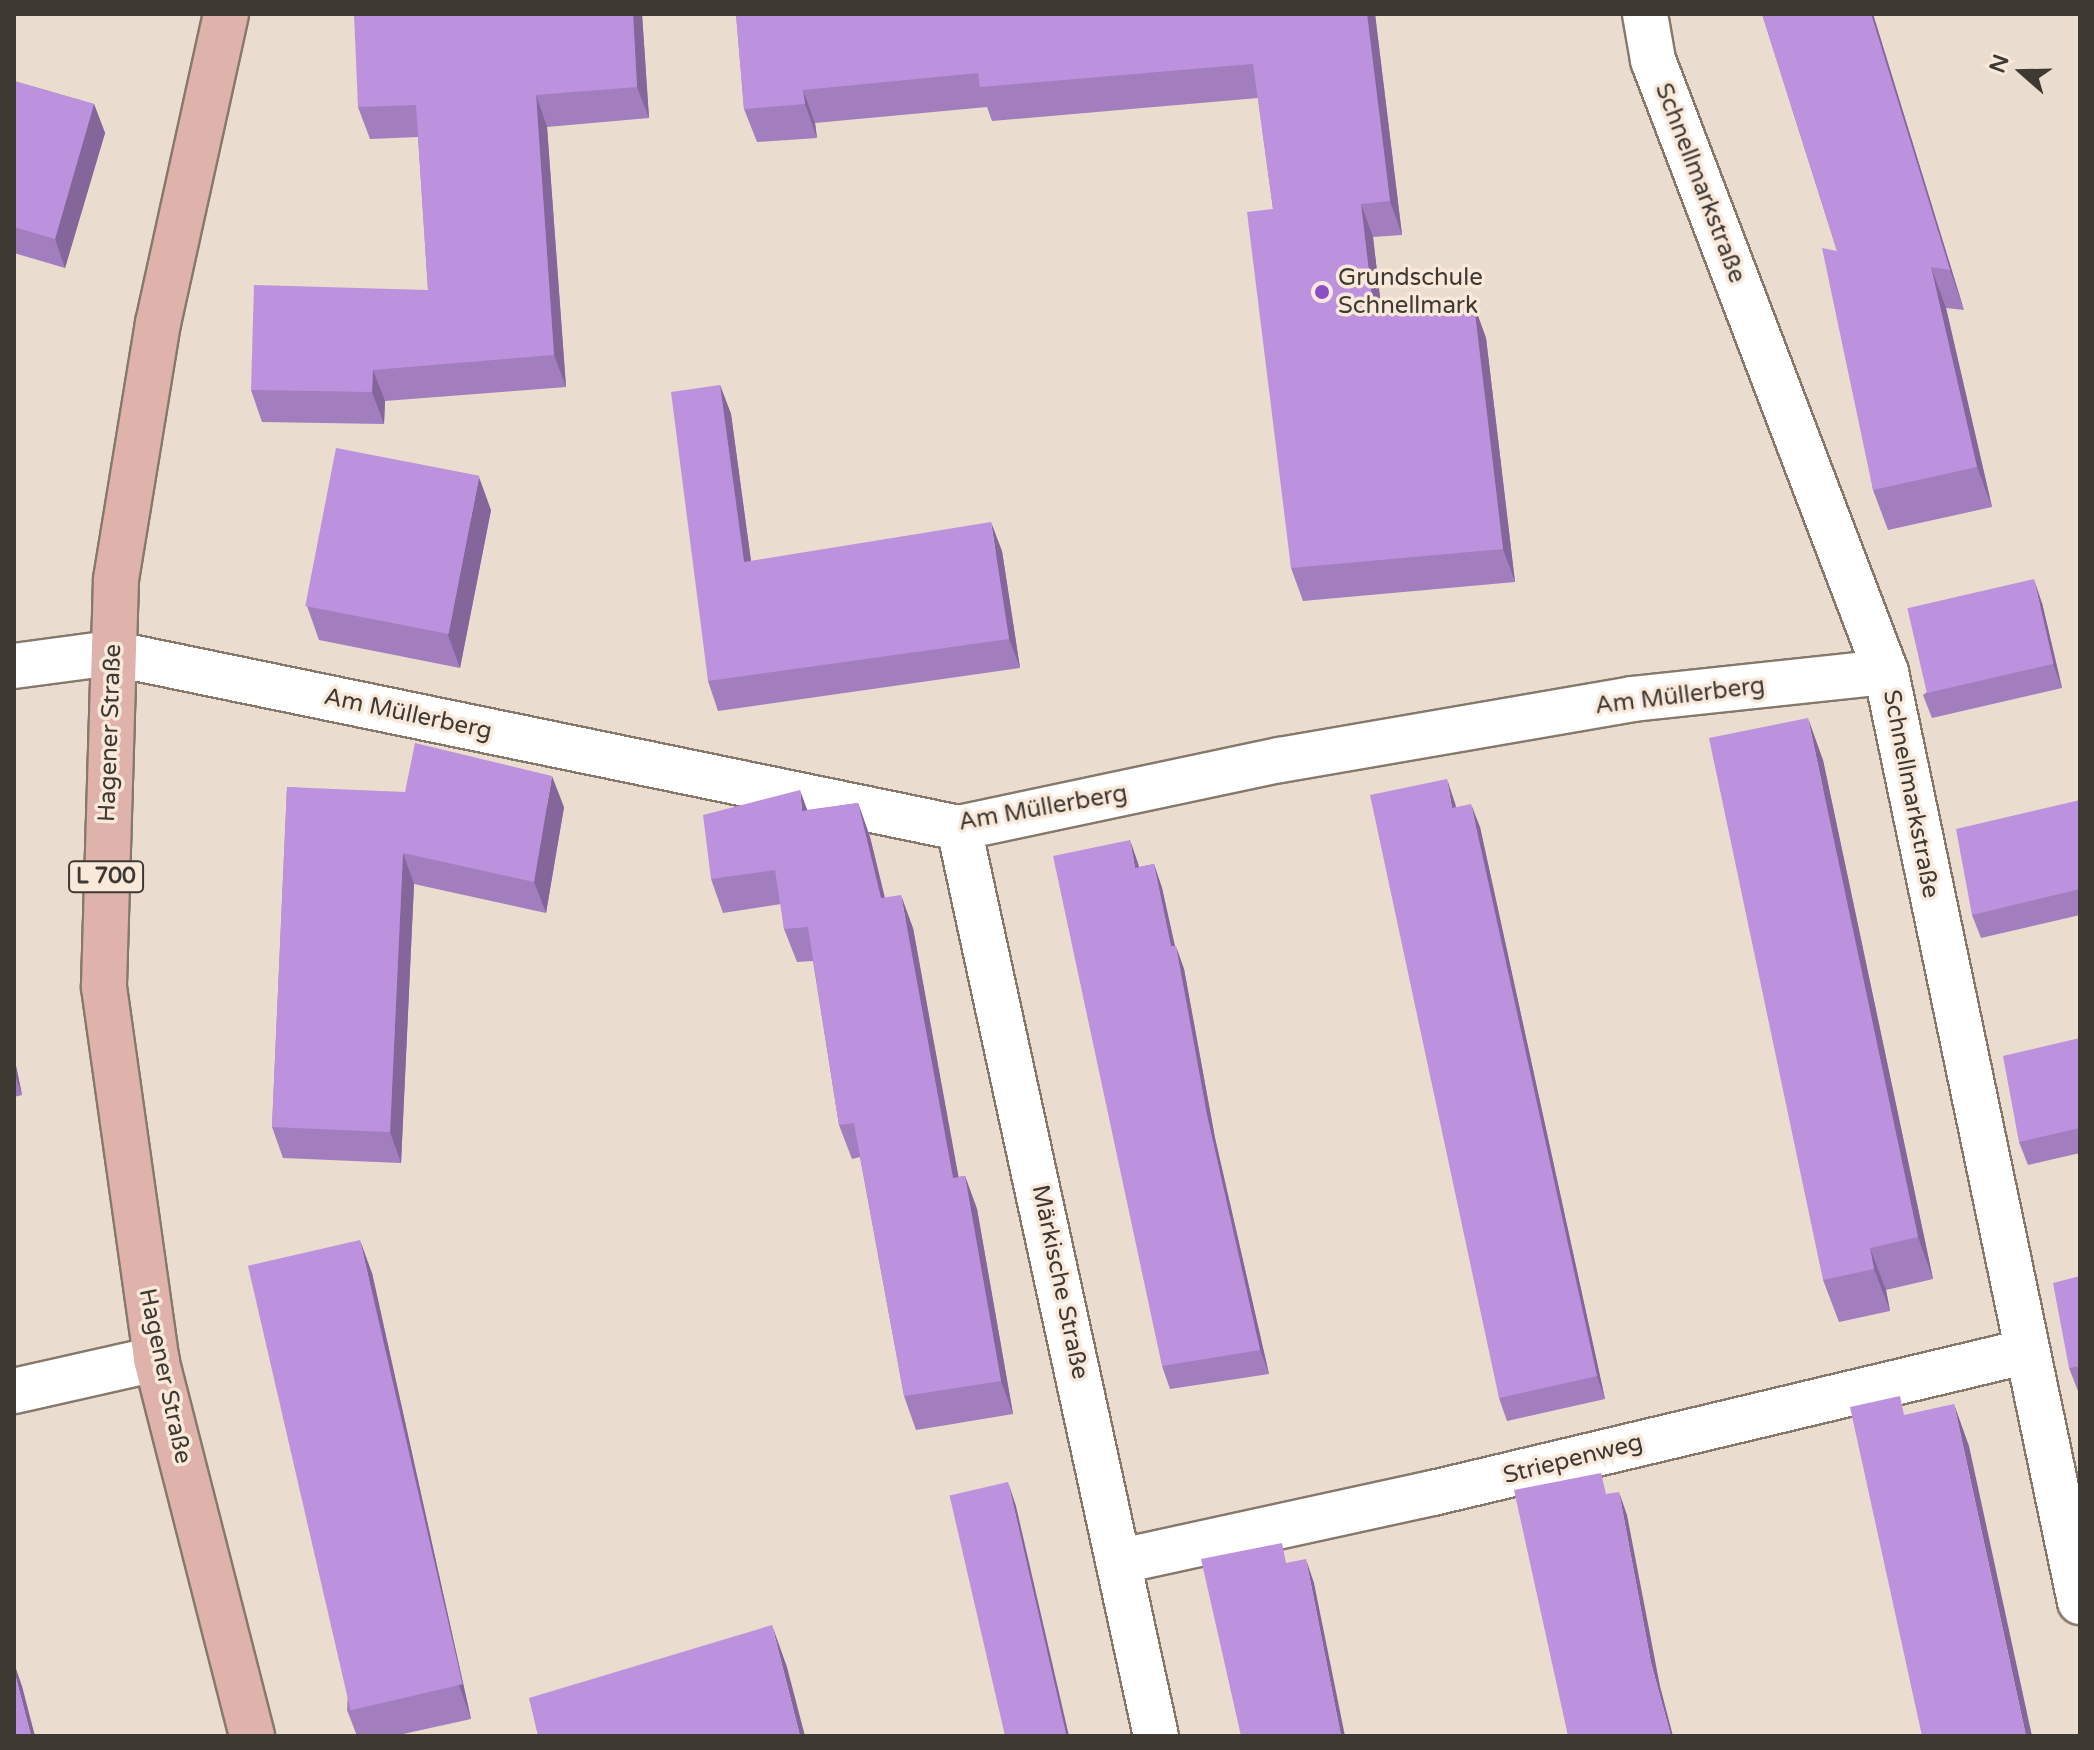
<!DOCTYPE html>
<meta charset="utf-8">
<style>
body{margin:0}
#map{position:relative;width:2094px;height:1750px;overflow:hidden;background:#eadcce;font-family:"Varela Round",sans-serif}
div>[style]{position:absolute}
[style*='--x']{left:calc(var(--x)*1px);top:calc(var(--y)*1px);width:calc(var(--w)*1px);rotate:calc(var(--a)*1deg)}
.roads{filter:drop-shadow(2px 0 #86796c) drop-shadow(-2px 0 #86796c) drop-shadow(0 2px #86796c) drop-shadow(0 -2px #86796c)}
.street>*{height:44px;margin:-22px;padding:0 22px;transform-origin:22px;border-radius:22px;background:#fff}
.primary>*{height:44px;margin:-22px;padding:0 22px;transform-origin:22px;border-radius:22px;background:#e0b2ac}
.wall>*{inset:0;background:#a27ebf}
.shaded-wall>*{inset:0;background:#84669b}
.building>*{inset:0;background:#bc92de;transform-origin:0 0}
.dots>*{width:22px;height:22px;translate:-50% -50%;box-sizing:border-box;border:4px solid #f8e9db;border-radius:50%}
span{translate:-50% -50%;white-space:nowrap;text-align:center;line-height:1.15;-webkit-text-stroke:7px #f8e9db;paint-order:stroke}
.shield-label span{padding:2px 6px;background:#f8e9db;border:2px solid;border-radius:6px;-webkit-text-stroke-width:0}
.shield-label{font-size:22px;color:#3f3933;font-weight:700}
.street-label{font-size:24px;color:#3f3933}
.poi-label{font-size:24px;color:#3f3933}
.left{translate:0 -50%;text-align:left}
.frame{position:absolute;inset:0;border:16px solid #3f3933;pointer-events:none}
.north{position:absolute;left:1982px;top:32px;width:80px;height:80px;-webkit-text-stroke:6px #f8e9db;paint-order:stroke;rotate:290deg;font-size:22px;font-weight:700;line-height:32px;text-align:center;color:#3f3933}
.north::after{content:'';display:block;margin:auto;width:28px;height:36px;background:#3f3933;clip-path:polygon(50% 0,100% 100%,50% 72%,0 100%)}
</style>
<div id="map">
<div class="roads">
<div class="street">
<i style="--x:1645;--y:14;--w:47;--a:80.1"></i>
<i style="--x:1653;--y:60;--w:655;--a:69.16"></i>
<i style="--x:1886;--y:672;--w:950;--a:78.22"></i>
<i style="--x:14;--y:666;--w:98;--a:-7.6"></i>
<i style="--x:111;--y:653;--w:866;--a:11.66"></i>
<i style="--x:959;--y:828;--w:328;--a:-12"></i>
<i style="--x:1280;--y:760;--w:357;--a:-9.8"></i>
<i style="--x:1632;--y:699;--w:255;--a:-6.1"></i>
<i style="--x:959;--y:828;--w:929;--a:77.76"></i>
<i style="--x:14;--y:1391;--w:146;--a:-12.7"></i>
<i style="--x:1121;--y:1561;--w:319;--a:-12.3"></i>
<i style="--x:1433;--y:1493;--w:608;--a:-13.42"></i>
</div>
<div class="primary">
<i style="--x:226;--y:14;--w:316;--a:102.4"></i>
<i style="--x:158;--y:323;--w:260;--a:99.3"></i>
<i style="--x:116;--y:580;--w:407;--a:91.7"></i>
<i style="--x:104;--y:987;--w:376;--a:82"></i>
<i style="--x:156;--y:1359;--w:389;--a:75.7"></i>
</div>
</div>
<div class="wall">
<i style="clip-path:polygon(642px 14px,649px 118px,547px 127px,566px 387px,385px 401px,384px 424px,262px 422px,251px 390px,428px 290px,418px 137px,370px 139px,358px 107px)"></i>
<i style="clip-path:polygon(736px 14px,1375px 14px,1402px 235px,1373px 237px,1382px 315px,1474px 305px,1486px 338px,1515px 582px,1303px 601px,1291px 568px,1273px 209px,1258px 98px,992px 121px,987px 107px,815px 123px,817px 138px,757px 142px,744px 109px)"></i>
<i style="clip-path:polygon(1762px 14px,1873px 14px,1964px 310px,1946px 308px,1992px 507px,1888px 530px,1873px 490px,1837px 251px)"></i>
<i style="clip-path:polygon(14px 81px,94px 104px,105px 133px,65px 268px,14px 253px)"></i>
<i style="clip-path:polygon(720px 385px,731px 414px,751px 561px,1002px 551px,1020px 668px,718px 711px,708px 681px)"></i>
<i style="clip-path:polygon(491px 510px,460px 668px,319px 640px,307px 606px)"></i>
<i style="clip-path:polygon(2042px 603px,2062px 688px,1932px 718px,1923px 695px)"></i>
<i style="clip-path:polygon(1823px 760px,1933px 1279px,1886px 1290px,1890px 1311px,1839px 1322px,1823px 1280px)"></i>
<i style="clip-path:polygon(287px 787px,564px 807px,546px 913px,414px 884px,401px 1163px,283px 1158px,272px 1127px)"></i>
<i style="clip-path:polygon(2080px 800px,2080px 915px,1981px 938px,1972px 915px)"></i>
<i style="clip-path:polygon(858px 803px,870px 837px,885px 898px,913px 928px,958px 1177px,965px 1176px,977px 1209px,1013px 1414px,916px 1430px,904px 1396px,860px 1157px,852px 1159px,839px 1125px,813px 961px,797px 962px,784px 929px,781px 904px,723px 913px,711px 879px,807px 810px)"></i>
<i style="clip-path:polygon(1455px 803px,1456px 807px,1480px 827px,1605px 1399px,1507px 1421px,1499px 1398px)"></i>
<i style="clip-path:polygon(1138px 863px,1139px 867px,1154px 864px,1162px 888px,1175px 946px,1184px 969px,1215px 1138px,1269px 1374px,1170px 1389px,1162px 1366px)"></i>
<i style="clip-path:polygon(2080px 1038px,2080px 1153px,2028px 1165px,2019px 1142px)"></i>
<i style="clip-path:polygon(14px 1056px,22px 1095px,14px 1097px)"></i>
<i style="clip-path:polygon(372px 1273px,471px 1719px,394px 1736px,357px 1736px,347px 1710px)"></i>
<i style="clip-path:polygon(2080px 1276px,2080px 1391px,2078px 1391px,2069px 1368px)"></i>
</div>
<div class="shaded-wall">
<i style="clip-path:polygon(633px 14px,642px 14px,649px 118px,637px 87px)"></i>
<i style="clip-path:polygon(1367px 14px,1375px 14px,1402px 235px,1390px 201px)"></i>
<i style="clip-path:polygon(1871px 14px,1873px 14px,1964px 310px,1950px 270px)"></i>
<i style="clip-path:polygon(803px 90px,815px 123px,817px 138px,805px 104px)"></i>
<i style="clip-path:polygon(536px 95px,547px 127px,566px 387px,554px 355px)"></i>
<i style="clip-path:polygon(94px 104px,105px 133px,65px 268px,55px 239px)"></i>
<i style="clip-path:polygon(1361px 204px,1373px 237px,1386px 349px,1374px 315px)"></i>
<i style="clip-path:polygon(1931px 267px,1946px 308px,1992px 507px,1977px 467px)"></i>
<i style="clip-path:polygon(1474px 305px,1486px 338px,1515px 582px,1503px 549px)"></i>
<i style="clip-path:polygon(373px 370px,385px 401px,384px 424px,372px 392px)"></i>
<i style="clip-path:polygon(720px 385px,731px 414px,755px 591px,744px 562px)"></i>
<i style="clip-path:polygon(479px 477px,491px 510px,460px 668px,448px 635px)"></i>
<i style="clip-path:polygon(991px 522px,1002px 551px,1020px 668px,1009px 639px)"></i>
<i style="clip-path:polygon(2034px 579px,2042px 603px,2062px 688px,2053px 664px)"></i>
<i style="clip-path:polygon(1808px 718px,1823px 760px,1933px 1279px,1918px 1237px)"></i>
<i style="clip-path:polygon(552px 776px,564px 807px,546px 913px,534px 882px)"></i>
<i style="clip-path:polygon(1447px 779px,1455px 803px,1460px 831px,1452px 808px)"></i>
<i style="clip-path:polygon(800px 790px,812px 823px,802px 811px)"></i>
<i style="clip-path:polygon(858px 803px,870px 837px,893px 932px,881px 898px)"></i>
<i style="clip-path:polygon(1471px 804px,1480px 827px,1605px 1399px,1597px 1376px)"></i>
<i style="clip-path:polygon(1130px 840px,1138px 863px,1144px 891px,1135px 868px)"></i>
<i style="clip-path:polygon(403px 853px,414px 884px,401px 1163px,390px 1132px)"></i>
<i style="clip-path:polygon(1154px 864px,1162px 888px,1180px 970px,1171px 946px)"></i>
<i style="clip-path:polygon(901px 895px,913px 928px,965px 1212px,953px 1178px)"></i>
<i style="clip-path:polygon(1176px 946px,1184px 969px,1215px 1138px,1269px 1374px,1260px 1350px,1207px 1115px)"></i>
<i style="clip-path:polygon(14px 1056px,22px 1095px,14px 1072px)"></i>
<i style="clip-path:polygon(965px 1176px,977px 1209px,1013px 1414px,1001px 1381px)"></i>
<i style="clip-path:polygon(360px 1240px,372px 1273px,471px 1719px,459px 1685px)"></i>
<i style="clip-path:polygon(1870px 1248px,1886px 1290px,1890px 1311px,1874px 1269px)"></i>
<i style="clip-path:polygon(1954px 1404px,1969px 1446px,2032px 1736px,2026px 1736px)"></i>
<i style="clip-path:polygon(1008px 1482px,1016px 1506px,1069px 1736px,1066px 1736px)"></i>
<i style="clip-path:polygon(1619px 1492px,1627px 1515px,1660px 1686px,1673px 1736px,1671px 1736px,1651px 1663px)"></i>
<i style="clip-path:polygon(1306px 1559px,1314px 1583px,1345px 1736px,1341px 1736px)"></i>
<i style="clip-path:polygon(772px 1625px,787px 1667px,805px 1736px,800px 1736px)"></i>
<i style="clip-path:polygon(14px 1663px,22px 1686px,35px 1736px,31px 1736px,14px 1670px)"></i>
</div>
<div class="building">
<i style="clip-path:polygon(354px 14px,633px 14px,637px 87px,536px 95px,554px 355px,373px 370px,372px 392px,251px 390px,254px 285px,428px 290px,416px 105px,358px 107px)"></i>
<i style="clip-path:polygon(736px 14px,1367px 14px,1390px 201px,1361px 204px,1374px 315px,1474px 305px,1503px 549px,1291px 568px,1247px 212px,1273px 209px,1253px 64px,980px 87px,978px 73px,803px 90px,805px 104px,744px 109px)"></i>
<i style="clip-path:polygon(1762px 14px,1871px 14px,1950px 270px,1931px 267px,1977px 467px,1873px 490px,1822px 248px,1837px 251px)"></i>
<i style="clip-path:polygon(14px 81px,94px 104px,55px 239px,14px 227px)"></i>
<i style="clip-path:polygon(720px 385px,744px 562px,991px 522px,1009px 639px,708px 681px,671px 392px)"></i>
<i style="left:336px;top:448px;width:146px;height:161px;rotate:11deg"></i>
<i style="left:2034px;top:579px;width:87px;height:130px;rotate:77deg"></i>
<i style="clip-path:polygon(1808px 718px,1918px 1237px,1870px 1248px,1874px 1269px,1823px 1280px,1709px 738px)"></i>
<i style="clip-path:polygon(415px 743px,552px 776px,534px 882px,403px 853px,390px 1132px,272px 1127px,287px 787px,405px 792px)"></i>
<i style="clip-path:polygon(1447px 779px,1452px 808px,1471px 804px,1597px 1376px,1499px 1398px,1370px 795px)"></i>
<i style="clip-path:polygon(800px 790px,802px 811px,858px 803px,881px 898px,901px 895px,953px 1178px,965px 1176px,1001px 1381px,904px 1396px,854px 1123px,839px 1125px,808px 927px,784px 929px,775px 870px,711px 879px,703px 815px)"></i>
<i style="clip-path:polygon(2080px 800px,2080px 889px,1972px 915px,1956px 829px)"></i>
<i style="clip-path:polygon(1130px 840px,1135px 868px,1154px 864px,1171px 946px,1176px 946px,1207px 1115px,1260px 1350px,1162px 1366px,1053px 856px)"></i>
<i style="clip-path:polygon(2080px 1038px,2080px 1128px,2019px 1142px,2003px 1056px)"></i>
<i style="left:360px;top:1240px;width:456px;height:115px;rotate:77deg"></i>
<i style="clip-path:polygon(2080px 1276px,2080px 1366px,2069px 1368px,2053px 1283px)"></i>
<i style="clip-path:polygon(1900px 1396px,1904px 1415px,1954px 1404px,2026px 1736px,1922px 1736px,1850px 1407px)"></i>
<i style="clip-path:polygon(1601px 1473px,1606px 1494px,1619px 1492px,1651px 1663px,1671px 1736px,1568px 1736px,1514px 1490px)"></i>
<i style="left:1008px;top:1482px;width:261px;height:60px;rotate:77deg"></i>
<i style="clip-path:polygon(1282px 1543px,1286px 1563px,1306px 1559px,1341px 1736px,1241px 1736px,1201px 1559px)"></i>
<i style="clip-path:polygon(772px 1625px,800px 1736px,538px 1736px,529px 1698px)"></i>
<i style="clip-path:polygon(14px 1670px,31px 1736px,14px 1736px)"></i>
</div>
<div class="dots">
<i style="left:1322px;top:292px;background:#8b4ec4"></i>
</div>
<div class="shield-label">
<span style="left:106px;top:877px">L 700</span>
</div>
<div class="street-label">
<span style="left:1700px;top:183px;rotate:69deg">Schnellmarkstraße</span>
<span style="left:1680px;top:696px;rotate:-7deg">Am Müllerberg</span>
<span style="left:408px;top:714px;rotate:12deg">Am Müllerberg</span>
<span style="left:110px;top:733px;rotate:-88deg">Hagener Straße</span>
<span style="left:1911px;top:794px;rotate:79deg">Schnellmarkstraße</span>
<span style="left:1043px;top:808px;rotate:-10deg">Am Müllerberg</span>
<span style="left:1060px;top:1282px;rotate:78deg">Märkische Straße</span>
<span style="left:165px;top:1376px;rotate:78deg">Hagener Straße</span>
<span style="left:1573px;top:1459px;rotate:-14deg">Striepenweg</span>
</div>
<div class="poi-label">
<span class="left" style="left:1338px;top:292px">Grundschule<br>Schnellmark</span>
</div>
<div class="frame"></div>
<div class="north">N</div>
</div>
